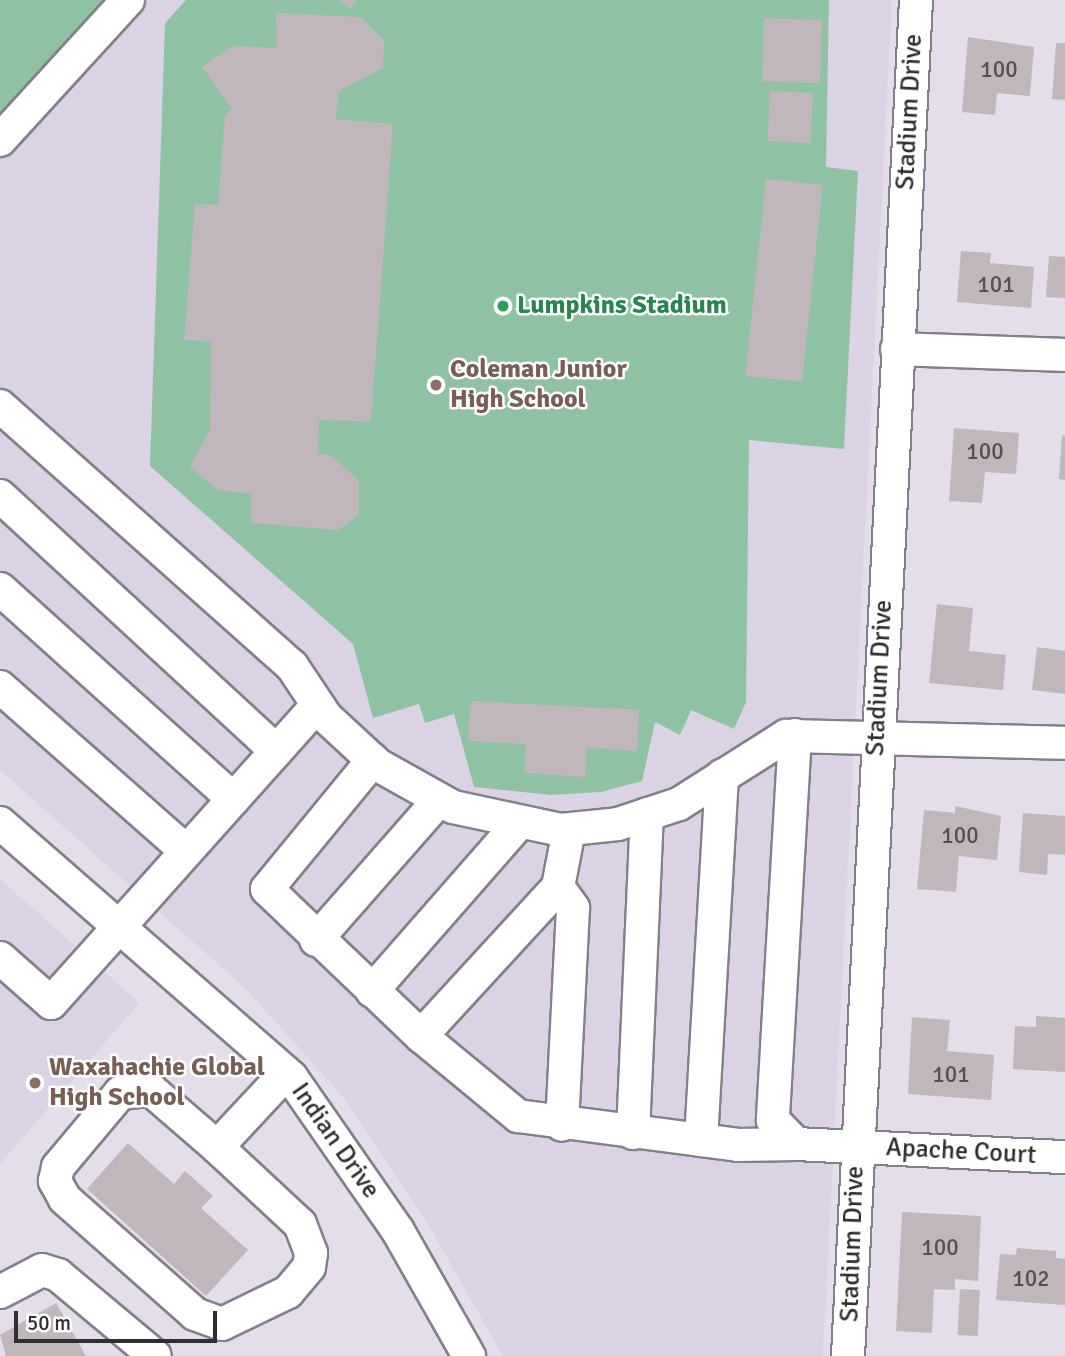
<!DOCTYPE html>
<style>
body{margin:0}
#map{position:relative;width:1065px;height:1356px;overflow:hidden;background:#e3deea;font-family:Signika,sans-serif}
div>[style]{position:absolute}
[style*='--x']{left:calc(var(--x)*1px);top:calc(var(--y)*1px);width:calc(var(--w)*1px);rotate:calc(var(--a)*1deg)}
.education>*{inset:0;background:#dcd2e6}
.green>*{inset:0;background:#8fc2a2}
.building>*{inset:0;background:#c2b6bd;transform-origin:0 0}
.roads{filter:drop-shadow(2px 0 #847f8a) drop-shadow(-2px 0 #847f8a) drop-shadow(0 2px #847f8a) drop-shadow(0 -2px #847f8a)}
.minor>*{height:32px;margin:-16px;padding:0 16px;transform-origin:16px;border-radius:16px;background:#fff}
.dots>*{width:19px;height:19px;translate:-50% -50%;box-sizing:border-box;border:4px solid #fff;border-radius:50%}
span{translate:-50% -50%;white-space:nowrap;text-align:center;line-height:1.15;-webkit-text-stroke:5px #fff;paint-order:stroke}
.number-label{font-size:23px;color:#545055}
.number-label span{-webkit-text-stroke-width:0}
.street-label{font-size:26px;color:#302e32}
.leisure-label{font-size:26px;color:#27864d;font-weight:700}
.left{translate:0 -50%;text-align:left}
.education-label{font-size:26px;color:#785e54;font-weight:700}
.scale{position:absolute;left:14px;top:1311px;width:203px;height:32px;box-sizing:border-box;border:4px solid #302e32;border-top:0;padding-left:9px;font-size:21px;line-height:24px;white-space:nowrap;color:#302e32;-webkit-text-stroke:5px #fff;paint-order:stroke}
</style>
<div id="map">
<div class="education">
<i style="clip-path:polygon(0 0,892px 0,823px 1356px,503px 1356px,428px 1224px,344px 1098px,246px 989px,0 770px)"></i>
<i style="clip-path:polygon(0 879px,139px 1003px,0 1164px)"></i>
</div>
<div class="green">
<i style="clip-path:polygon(0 0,118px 0,0 136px)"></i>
<i style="clip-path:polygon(186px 0,829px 0,826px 167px,858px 171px,844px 449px,749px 440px,746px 702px,734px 729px,691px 710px,680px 735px,655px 722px,642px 781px,601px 792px,552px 795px,474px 787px,454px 714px,425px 723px,419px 704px,373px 718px,353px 644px,150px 466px,165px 23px)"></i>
</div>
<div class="building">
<i style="clip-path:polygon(339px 0,357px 0,350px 9px)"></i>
<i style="clip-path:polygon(276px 13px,360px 17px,384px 40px,383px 68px,339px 91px,336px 119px,393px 124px,371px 422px,319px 420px,318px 454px,331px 455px,359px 481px,359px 515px,338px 530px,251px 523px,251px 494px,218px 490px,190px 467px,210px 430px,211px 342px,184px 340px,195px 204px,218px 205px,225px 115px,232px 109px,202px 67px,232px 46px,277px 48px)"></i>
<i style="left:764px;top:18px;width:58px;height:63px;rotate:2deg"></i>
<i style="clip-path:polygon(968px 37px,1034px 47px,1030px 96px,997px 93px,995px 115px,962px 112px)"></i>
<i style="clip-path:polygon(1056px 43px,1065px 43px,1065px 100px,1052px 99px)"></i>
<i style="left:770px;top:91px;width:43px;height:50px;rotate:3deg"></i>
<i style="left:766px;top:179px;width:57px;height:198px;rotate:6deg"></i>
<i style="clip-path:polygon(961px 251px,991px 253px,990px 263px,1034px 267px,1031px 308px,957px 302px)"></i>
<i style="clip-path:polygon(1049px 256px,1065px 257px,1065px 298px,1046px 297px)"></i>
<i style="clip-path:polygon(954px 428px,1019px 433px,1016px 474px,985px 472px,982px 503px,949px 501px)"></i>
<i style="clip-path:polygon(1062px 435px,1065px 436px,1065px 480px,1059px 479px)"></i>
<i style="clip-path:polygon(937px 604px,973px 608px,969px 651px,1006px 655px,1003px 690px,929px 683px)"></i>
<i style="clip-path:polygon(1037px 647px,1065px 651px,1065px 694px,1032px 690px)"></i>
<i style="clip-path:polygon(471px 701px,639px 710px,637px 751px,587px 748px,585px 777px,524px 773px,526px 744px,468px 741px)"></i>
<i style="clip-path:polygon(955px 806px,1001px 816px,997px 860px,959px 856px,956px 892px,917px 889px,924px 810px,955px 813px)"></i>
<i style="clip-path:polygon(1023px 813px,1065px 816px,1065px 855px,1048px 854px,1047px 875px,1019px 872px)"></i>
<i style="clip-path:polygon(1036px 1016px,1065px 1018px,1065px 1072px,1013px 1069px,1015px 1026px,1036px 1027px)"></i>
<i style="clip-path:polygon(912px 1017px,950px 1020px,947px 1051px,994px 1055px,991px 1100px,908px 1094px)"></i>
<i style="clip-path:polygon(128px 1143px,174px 1184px,185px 1171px,213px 1196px,201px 1208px,248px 1250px,206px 1296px,87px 1189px)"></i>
<i style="clip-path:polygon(902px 1212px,981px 1216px,978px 1281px,955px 1279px,955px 1290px,934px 1289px,932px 1333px,896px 1331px)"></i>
<i style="clip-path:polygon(1017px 1248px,1056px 1251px,1056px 1258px,1065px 1259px,1065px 1305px,996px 1300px,1000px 1254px,1016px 1255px)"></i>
<i style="left:960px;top:1289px;width:20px;height:46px;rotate:3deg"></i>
<i style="clip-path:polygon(56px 1303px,86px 1356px,6px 1356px,0 1335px)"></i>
</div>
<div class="roads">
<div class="minor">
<i style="--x:0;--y:140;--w:190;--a:-47.6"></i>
<i style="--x:897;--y:349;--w:168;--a:2"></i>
<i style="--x:0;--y:406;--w:391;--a:41.7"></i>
<i style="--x:292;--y:666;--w:61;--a:56.3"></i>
<i style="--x:326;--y:717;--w:71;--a:42.7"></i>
<i style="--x:378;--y:765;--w:86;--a:29.2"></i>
<i style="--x:453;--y:807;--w:110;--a:12"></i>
<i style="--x:561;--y:830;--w:57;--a:-6"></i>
<i style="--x:618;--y:824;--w:64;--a:-18.2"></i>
<i style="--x:679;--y:804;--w:127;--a:-32.4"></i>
<i style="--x:786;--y:736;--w:279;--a:1.4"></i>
<i style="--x:0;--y:496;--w:376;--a:42.7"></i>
<i style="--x:0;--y:589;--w:314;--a:42"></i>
<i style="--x:0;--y:687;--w:248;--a:41.4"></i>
<i style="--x:795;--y:735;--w:386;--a:93.3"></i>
<i style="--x:773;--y:1120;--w:33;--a:46"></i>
<i style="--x:796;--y:1144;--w:269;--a:2.8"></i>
<i style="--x:373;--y:760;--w:167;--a:129.4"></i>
<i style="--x:267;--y:889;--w:213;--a:43.7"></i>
<i style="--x:421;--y:1036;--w:126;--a:39.5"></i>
<i style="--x:518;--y:1116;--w:222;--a:7.5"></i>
<i style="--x:738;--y:1145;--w:58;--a:-1"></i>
<i style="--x:0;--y:823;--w:386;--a:41.1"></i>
<i style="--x:291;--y:1077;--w:188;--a:55.2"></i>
<i style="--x:398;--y:1231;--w:144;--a:60.4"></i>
<i style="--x:558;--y:887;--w:26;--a:54"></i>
<i style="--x:573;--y:908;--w:217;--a:92.9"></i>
<i style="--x:316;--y:940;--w:185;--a:-48.7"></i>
<i style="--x:0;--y:958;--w:68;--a:41.4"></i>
<i style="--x:51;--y:1003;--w:399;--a:-48.2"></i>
<i style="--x:372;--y:991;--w:222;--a:-48.8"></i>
<i style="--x:421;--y:1036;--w:202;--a:-47.4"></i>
<i style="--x:558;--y:887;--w:58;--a:-79.1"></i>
<i style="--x:633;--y:1133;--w:319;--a:-87.5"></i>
<i style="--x:701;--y:1140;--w:365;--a:-86.7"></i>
<i style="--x:217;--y:1147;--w:113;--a:42.9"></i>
<i style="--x:300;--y:1224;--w:31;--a:69"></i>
<i style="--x:311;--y:1253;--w:14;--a:98"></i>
<i style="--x:309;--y:1267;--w:33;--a:130"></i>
<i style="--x:288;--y:1292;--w:73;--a:154.1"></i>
<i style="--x:222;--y:1324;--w:29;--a:-160"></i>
<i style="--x:195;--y:1314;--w:174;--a:-138.5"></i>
<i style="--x:65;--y:1199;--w:21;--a:-119"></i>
<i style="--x:55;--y:1181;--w:14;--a:-78"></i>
<i style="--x:58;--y:1167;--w:97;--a:-50"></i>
<i style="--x:120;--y:1093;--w:31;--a:-6"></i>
<i style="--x:151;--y:1090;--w:87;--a:40.8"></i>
<i style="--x:217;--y:1147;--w:101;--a:-47"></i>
<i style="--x:0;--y:1292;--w:47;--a:-27.6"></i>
<i style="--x:42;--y:1270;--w:17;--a:17"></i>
<i style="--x:58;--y:1275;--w:126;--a:39.9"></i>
<i style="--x:848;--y:1356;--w:1358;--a:-87.13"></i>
</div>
</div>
<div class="dots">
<i style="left:503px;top:306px;background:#2e9e5b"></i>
<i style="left:436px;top:385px;background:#8d6e63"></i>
<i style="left:35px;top:1083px;background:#8d6e63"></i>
</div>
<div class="number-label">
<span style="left:999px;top:70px">100</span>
<span style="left:996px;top:285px">101</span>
<span style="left:985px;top:452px">100</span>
<span style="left:960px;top:836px">100</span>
<span style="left:951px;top:1075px">101</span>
<span style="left:940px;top:1248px">100</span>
<span style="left:1031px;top:1279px">102</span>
</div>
<div class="street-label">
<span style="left:910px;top:112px;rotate:-87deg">Stadium Drive</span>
<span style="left:880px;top:678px;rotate:-87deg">Stadium Drive</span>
<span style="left:335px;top:1141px;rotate:55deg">Indian Drive</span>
<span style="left:961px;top:1152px;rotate:3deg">Apache Court</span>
<span style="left:853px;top:1244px;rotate:-88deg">Stadium Drive</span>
</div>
<div class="leisure-label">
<span class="left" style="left:517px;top:306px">Lumpkins Stadium</span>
</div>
<div class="education-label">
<span class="left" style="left:450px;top:385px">Coleman Junior<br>High School</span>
<span class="left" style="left:49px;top:1083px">Waxahachie Global<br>High School</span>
</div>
<div class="scale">50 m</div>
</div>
